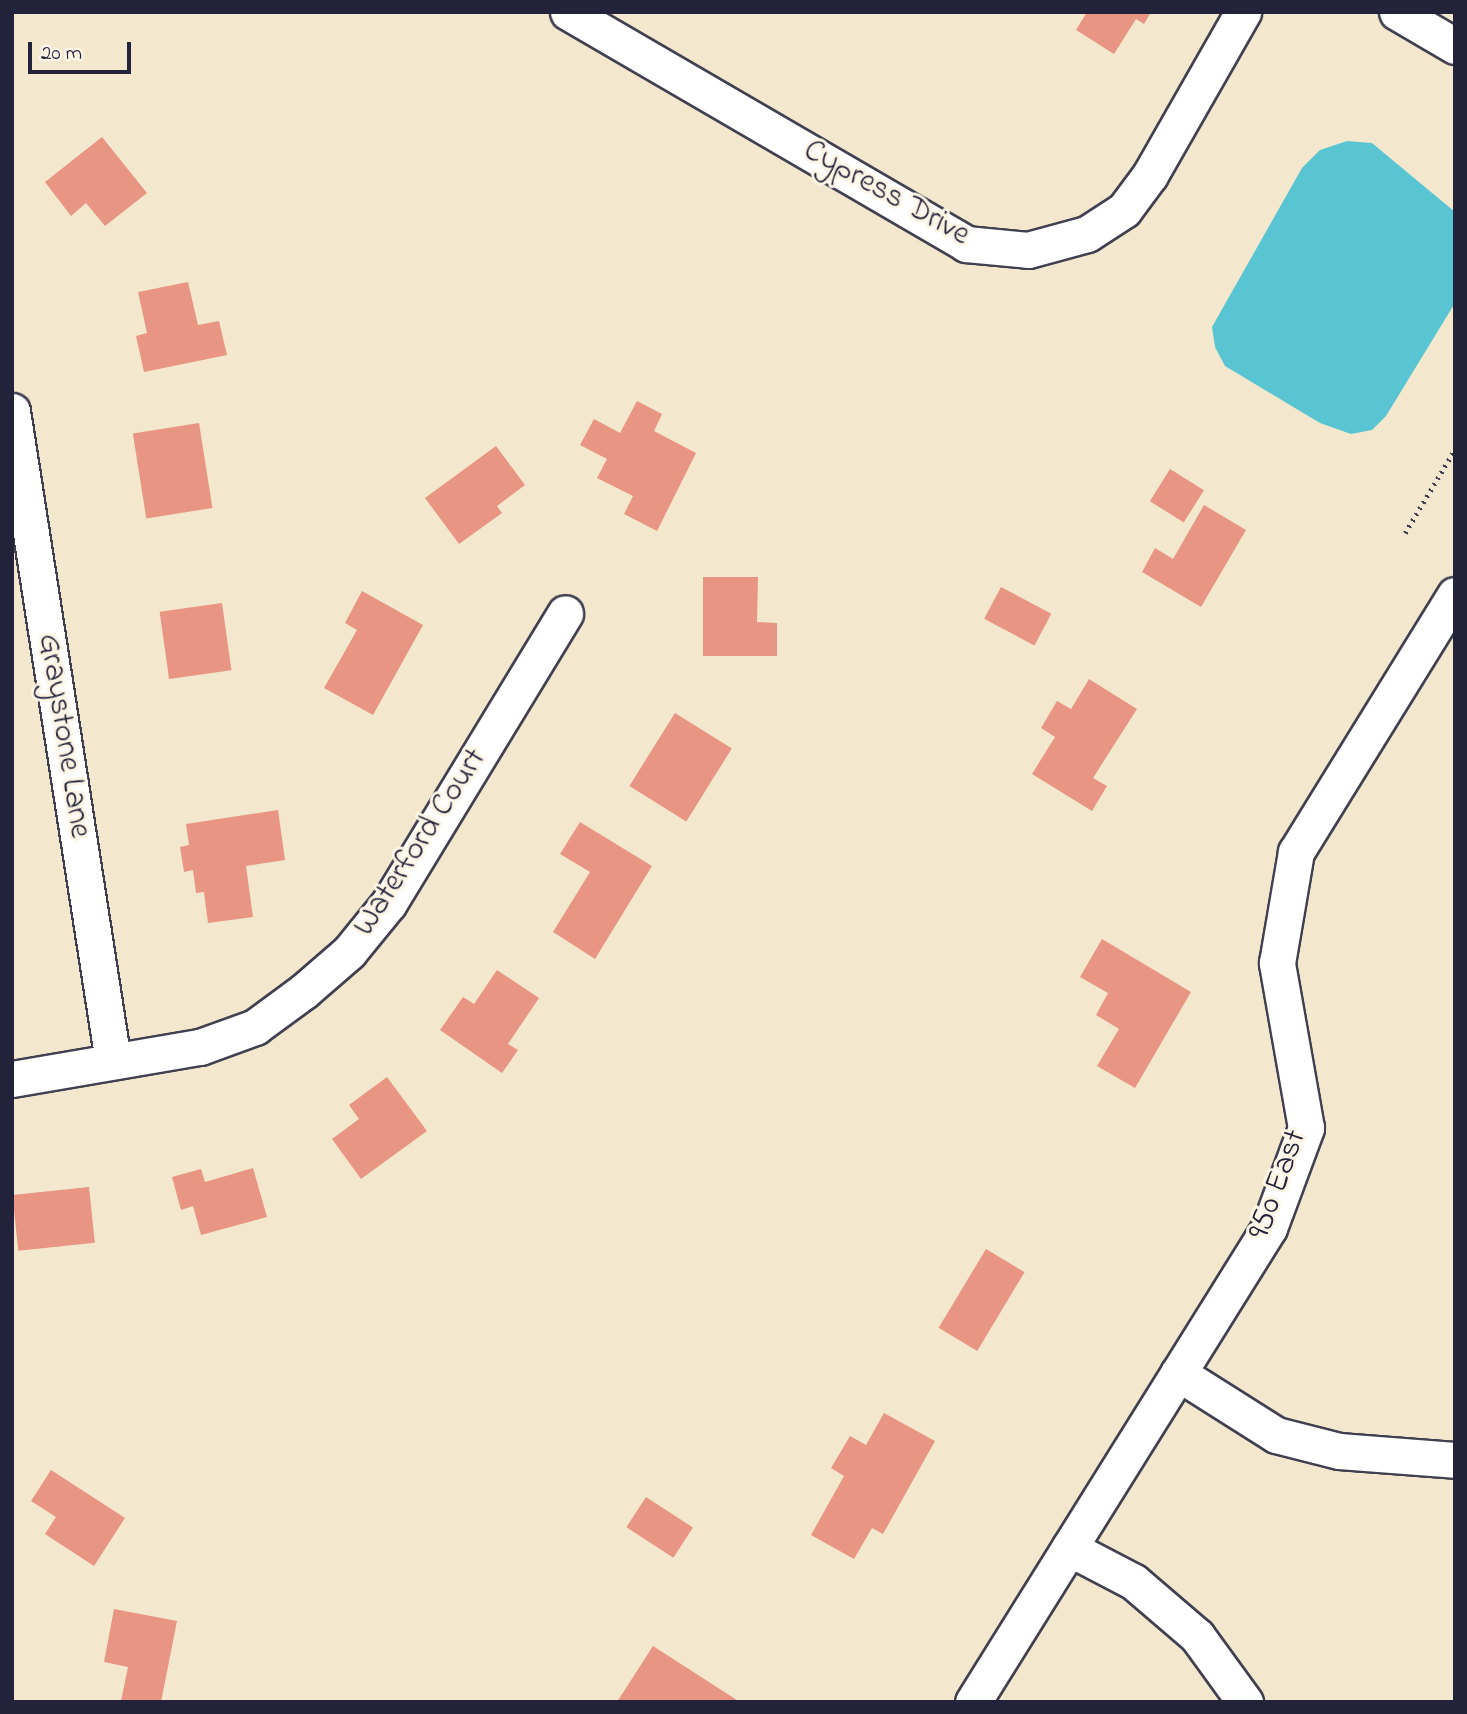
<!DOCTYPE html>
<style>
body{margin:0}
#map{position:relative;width:1467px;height:1714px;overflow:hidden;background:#f3e8cd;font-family:"Indie Flower",sans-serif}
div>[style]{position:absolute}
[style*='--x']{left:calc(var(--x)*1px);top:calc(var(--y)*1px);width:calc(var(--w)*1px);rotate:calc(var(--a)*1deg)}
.water>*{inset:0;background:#59c5d2}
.building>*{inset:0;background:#e89584;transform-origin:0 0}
.path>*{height:4.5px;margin-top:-2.25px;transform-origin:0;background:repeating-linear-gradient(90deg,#414051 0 2px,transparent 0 7px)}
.roads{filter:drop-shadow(2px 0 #414051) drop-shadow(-2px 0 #414051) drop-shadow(0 2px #414051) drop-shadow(0 -2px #414051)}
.minor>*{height:35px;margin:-17.5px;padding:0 17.5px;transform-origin:17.5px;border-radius:17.5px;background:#fff}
span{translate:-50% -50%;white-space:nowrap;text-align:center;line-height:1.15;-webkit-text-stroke:6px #fcf5e5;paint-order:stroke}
.street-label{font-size:32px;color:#22223b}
.frame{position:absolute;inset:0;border:14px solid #22223b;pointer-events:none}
.scale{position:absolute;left:28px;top:42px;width:103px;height:32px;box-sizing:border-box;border:4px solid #22223b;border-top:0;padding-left:9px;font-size:21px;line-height:24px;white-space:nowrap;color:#22223b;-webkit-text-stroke:5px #fcf5e5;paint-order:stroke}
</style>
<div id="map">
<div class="water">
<i style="clip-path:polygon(1347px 141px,1372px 143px,1455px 212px,1455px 303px,1386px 416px,1372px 430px,1351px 434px,1320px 423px,1225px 366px,1215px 347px,1212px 327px,1302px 168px,1320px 150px)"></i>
</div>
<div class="building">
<i style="clip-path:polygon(1087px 12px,1151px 12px,1144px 24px,1136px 19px,1114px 54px,1076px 30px)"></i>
<i style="clip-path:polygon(102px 137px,147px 193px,105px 226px,86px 203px,71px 216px,45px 182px)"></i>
<i style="clip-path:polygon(188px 282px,198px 325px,219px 321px,227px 355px,144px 372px,136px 336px,147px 333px,138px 292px)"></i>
<i style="clip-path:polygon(637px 401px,662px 414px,654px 431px,696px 453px,657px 531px,624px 514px,633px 496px,597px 478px,607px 459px,580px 445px,594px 419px,620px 433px)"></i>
<i style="left:199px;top:423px;width:86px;height:67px;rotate:81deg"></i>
<i style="clip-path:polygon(496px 446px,525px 485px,497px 506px,502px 513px,459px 544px,425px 498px)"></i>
<i style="left:1170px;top:469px;width:40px;height:38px;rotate:32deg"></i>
<i style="clip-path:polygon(1204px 505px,1246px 530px,1201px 607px,1142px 572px,1155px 548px,1173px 559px)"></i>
<i style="clip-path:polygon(703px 577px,758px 577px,757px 622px,777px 623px,777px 656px,703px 656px)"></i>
<i style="left:1001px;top:587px;width:57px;height:36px;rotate:28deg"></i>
<i style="clip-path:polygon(362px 591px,423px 625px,373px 715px,324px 688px,357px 630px,345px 623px)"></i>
<i style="left:222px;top:603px;width:68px;height:63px;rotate:82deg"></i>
<i style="clip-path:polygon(1089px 679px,1137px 709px,1093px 778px,1107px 786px,1092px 811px,1032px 774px,1055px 737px,1041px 728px,1057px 701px,1071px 709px)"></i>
<i style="left:675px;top:713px;width:67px;height:86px;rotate:32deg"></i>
<i style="clip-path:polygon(278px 810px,285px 860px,246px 866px,253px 917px,208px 923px,204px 892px,196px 893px,193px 870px,184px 872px,180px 847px,189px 845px,186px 824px)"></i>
<i style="clip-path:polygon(580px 822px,652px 866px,595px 959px,553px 932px,590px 872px,560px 854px)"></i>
<i style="clip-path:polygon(1102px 939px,1191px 992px,1135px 1088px,1097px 1066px,1119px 1029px,1096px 1015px,1108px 993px,1080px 977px)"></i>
<i style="clip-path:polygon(497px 970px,539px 998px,508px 1044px,518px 1050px,502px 1073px,440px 1030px,463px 997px,474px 1004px)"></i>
<i style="clip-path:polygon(387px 1077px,427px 1131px,361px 1179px,332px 1139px,359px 1119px,349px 1105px)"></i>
<i style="clip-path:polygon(253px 1168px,267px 1217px,201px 1235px,193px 1206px,181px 1210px,172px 1177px,201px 1169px,205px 1182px)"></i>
<i style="left:89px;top:1187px;width:56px;height:77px;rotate:84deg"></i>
<i style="left:986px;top:1249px;width:45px;height:92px;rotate:31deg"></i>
<i style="clip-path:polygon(884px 1413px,935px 1441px,883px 1534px,872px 1528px,854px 1559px,811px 1535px,844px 1476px,831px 1468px,850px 1436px,866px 1445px)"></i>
<i style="clip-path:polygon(51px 1470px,125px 1518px,94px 1566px,45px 1534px,56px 1517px,31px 1501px)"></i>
<i style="left:646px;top:1497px;width:56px;height:36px;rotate:33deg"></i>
<i style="clip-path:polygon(114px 1609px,177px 1621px,161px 1702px,121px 1701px,128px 1667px,104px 1662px)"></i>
<i style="clip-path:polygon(653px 1646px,740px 1702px,617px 1702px)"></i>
</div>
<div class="path">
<i style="--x:1405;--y:533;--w:98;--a:-59.2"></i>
</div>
<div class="roads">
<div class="minor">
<i style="--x:568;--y:12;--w:461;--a:30.2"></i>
<i style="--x:966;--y:244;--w:62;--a:5.5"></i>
<i style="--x:1028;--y:250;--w:61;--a:-15.2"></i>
<i style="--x:1087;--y:234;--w:44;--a:-33"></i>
<i style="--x:1124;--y:210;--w:44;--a:-53.4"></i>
<i style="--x:1150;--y:175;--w:188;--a:-60.3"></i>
<i style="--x:1397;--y:12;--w:67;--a:30.4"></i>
<i style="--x:12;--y:411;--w:658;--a:81.17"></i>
<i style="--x:12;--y:1079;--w:191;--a:-9.7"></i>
<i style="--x:200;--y:1047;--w:59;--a:-20"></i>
<i style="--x:255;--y:1027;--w:61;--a:-36.3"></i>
<i style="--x:304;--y:991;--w:60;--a:-40.9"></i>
<i style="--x:349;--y:952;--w:63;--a:-50.8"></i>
<i style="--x:389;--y:903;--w:339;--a:-58.7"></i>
<i style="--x:1178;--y:1373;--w:116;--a:32.3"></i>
<i style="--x:1276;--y:1435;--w:65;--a:14.3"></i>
<i style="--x:1339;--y:1451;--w:116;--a:4.4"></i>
<i style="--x:1069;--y:1548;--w:73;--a:27.6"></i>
<i style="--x:1134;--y:1582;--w:83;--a:40.6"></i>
<i style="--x:1197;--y:1636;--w:82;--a:54"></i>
<i style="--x:973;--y:1702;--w:559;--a:-58.02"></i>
<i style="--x:1269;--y:1228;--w:107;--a:-69.7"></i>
<i style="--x:1306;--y:1128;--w:168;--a:-100"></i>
<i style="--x:1277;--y:963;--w:113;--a:-80.3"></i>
<i style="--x:1296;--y:852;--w:302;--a:-58.3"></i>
</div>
</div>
<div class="street-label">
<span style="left:886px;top:194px;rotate:29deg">Cypress Drive</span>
<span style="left:63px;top:736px;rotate:81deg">Graystone Lane</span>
<span style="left:421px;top:843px;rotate:-57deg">Waterford Court</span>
<span style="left:1279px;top:1185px;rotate:-70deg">950 East</span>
</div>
<div class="frame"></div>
<div class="scale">20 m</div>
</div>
